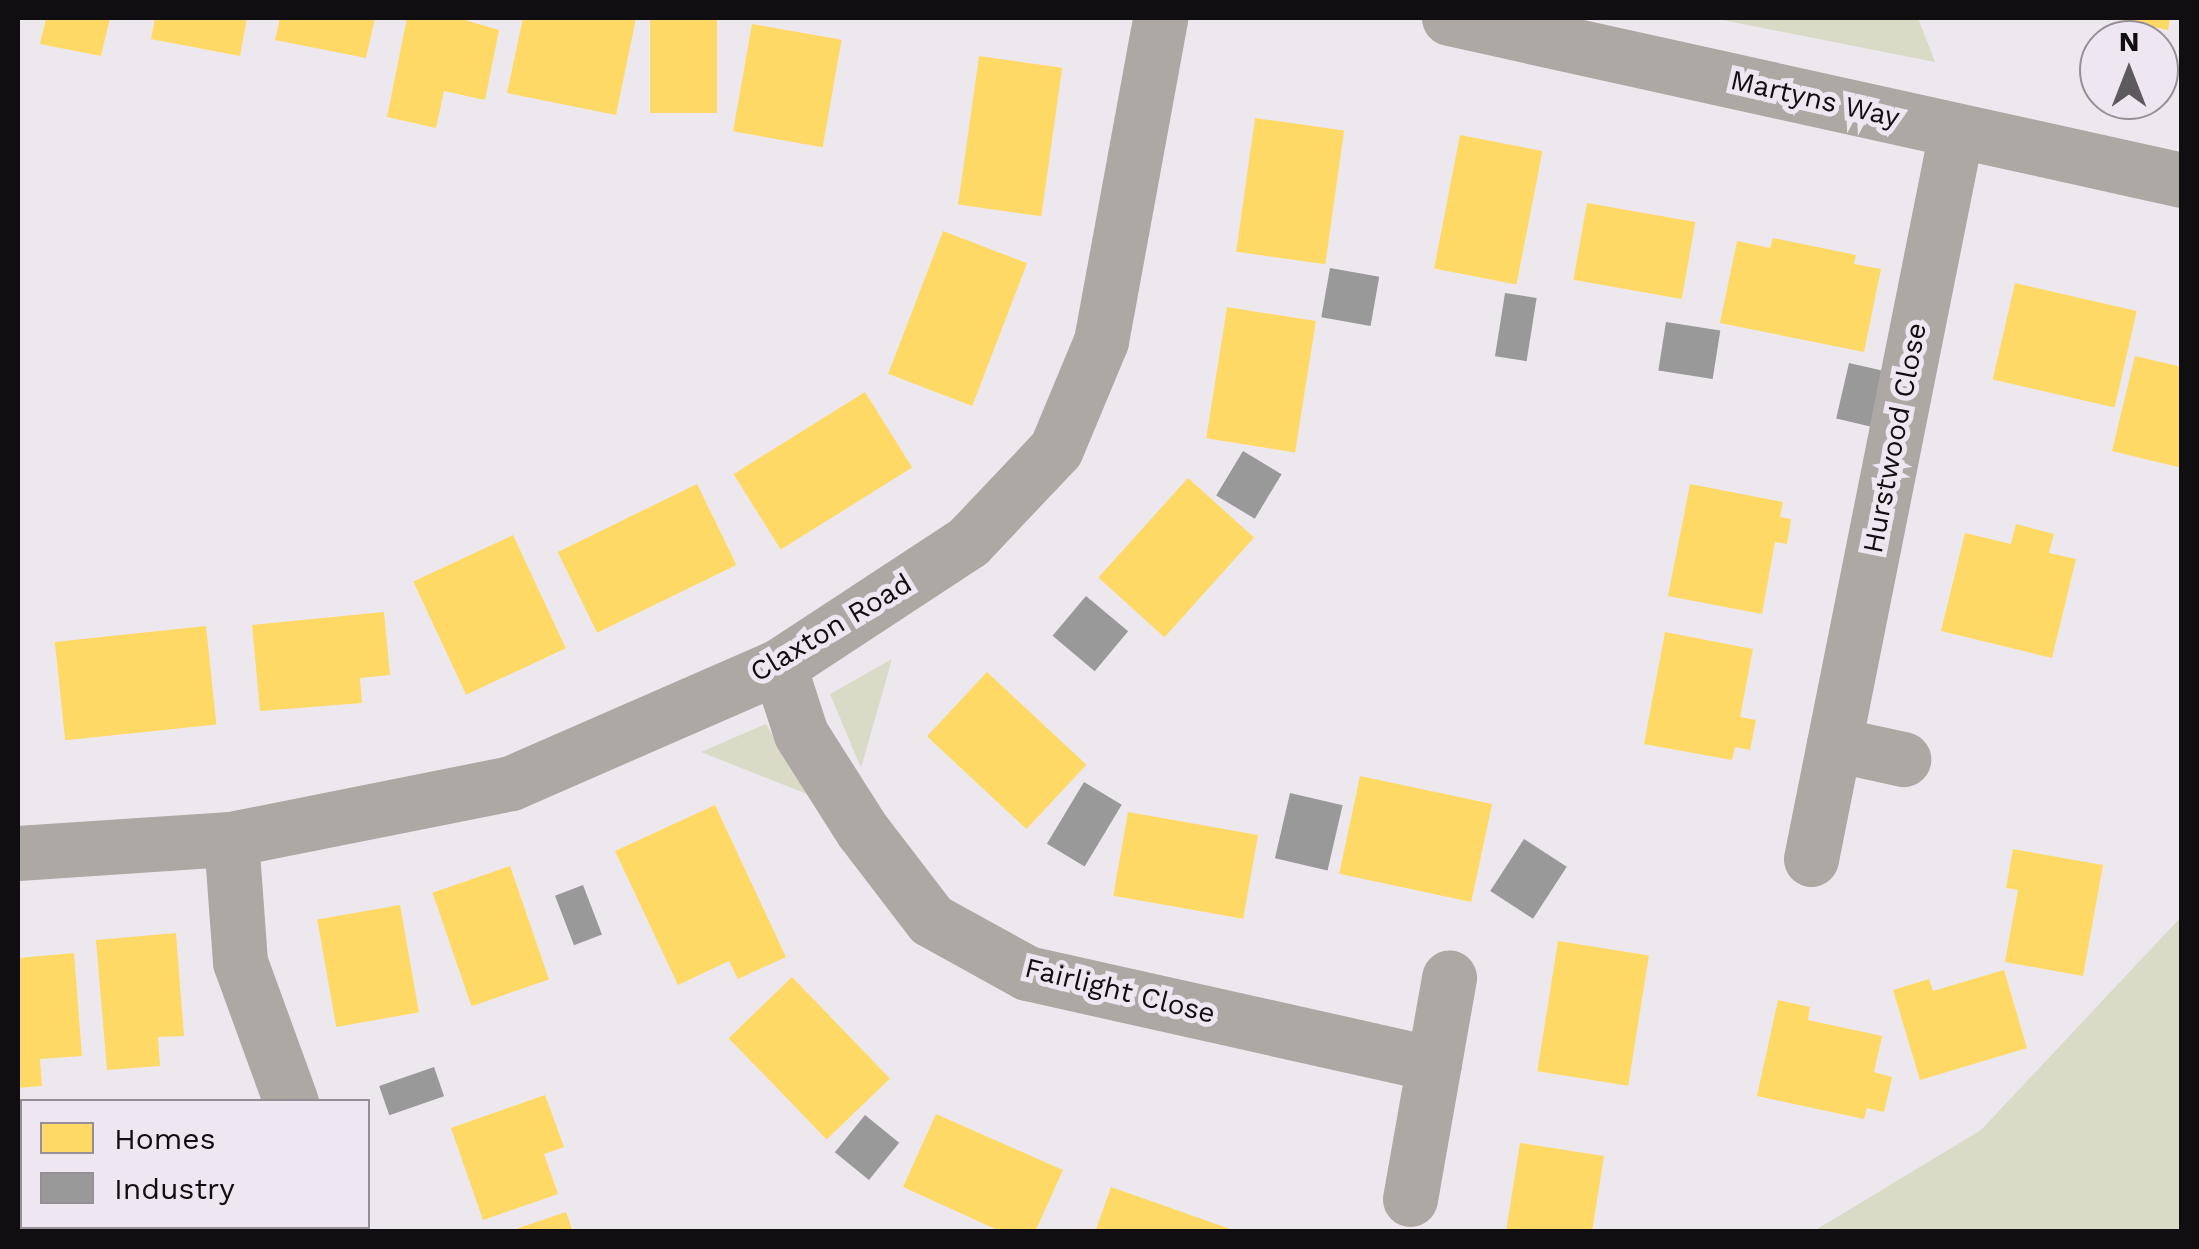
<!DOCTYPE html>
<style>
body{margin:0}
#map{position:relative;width:2199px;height:1249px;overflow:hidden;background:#ede8ee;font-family:"Work Sans",sans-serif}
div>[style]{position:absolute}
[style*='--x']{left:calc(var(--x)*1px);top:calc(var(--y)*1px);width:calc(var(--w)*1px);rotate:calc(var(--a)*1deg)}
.green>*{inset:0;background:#d9dbc6}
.homes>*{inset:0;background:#ffd966;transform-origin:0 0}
.industry>*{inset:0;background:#999;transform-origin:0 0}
.minor>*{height:55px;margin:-27.5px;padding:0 27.5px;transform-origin:27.5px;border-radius:27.5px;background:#ada8a4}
span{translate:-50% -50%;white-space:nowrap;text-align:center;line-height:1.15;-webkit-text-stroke:10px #eee6f0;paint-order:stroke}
.street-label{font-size:28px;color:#100e11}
.frame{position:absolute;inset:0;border:20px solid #100e11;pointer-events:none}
.legend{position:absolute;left:20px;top:1099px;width:350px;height:130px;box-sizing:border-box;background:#eee6f0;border:2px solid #959097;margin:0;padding:12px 18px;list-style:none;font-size:30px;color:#100e11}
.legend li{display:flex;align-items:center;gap:20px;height:50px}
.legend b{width:50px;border:2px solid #959097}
.north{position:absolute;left:2079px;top:20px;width:100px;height:100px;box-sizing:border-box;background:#eee6f0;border:2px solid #959097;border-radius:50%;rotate:0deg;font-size:28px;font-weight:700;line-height:40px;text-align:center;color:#100e11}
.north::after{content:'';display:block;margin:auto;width:35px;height:45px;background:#5d5a5e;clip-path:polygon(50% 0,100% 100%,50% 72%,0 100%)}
</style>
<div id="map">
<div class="green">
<i style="clip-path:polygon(1718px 18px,1918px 18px,1935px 62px,1722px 20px)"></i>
<i style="clip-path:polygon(892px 659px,861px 768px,830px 694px)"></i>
<i style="clip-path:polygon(766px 724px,807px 794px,701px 752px)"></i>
<i style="clip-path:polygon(2181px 917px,2181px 1231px,1814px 1231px,1981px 1130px)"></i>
</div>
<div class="homes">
<i style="clip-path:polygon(46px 18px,110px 18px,101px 56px,40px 44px)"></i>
<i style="clip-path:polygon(155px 18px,247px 18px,240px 56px,151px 39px)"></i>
<i style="clip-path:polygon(280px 18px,375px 18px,366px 58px,275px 40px)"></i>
<i style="clip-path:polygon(407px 18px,458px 18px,499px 30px,485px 100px,444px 91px,436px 128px,387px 117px)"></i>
<i style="clip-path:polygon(523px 18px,636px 18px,616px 115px,507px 93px)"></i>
<i style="left:650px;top:18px;width:67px;height:95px"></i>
<i style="clip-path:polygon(2110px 18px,2170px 18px,2168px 30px)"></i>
<i style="left:752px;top:24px;width:91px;height:109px;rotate:10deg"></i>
<i style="left:979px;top:56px;width:84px;height:150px;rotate:8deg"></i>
<i style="left:1255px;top:118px;width:90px;height:135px;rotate:8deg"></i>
<i style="left:1460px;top:135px;width:84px;height:136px;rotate:11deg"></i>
<i style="left:1587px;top:203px;width:110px;height:78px;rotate:10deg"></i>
<i style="left:943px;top:231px;width:90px;height:153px;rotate:21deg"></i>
<i style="clip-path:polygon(1773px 238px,1856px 255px,1854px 264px,1881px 269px,1864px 352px,1720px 323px,1737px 241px,1770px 248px)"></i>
<i style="left:2015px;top:283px;width:125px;height:99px;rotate:13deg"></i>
<i style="left:1227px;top:307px;width:90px;height:133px;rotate:9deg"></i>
<i style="clip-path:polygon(2135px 356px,2182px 367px,2182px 468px,2112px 451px)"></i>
<i style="left:865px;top:392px;width:89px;height:155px;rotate:58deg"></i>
<i style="left:1188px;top:478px;width:89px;height:134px;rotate:42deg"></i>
<i style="left:697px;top:484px;width:90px;height:155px;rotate:64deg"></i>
<i style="clip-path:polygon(1690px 484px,1783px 502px,1780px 517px,1791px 519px,1787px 544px,1775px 542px,1762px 614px,1668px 596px)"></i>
<i style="clip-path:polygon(2016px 524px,2054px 534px,2049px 553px,2076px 559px,2052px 658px,1941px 631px,1965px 533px,2011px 544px)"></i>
<i style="left:513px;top:535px;width:125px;height:110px;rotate:65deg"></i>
<i style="clip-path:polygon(384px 612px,390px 675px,360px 678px,362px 703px,260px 711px,252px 625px)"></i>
<i style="left:206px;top:626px;width:99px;height:152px;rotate:84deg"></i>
<i style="clip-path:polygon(1665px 632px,1753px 649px,1740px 717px,1756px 720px,1750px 750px,1735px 747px,1732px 760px,1644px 744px)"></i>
<i style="left:987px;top:672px;width:136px;height:88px;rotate:43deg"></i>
<i style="left:1360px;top:776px;width:135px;height:100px;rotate:12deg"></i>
<i style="clip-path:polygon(715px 805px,786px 957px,738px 979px,729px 961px,678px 985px,615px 851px)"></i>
<i style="left:1128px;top:812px;width:132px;height:85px;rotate:10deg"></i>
<i style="clip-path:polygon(2013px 849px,2103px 865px,2083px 976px,2005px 962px,2018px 890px,2006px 888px)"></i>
<i style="left:510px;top:866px;width:120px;height:82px;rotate:71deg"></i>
<i style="left:400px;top:905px;width:109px;height:84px;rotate:80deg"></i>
<i style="clip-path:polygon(176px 933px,184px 1036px,158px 1037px,160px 1066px,107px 1070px,96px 940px)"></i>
<i style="left:1558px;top:941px;width:92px;height:132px;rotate:9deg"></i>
<i style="clip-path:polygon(74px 953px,82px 1056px,40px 1059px,42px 1086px,18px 1088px,18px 958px)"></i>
<i style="clip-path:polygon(2004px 970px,2027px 1048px,1920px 1080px,1893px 990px,1929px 979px,1933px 991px)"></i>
<i style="left:792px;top:977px;width:141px;height:88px;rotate:46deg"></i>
<i style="clip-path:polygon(1778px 1000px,1810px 1007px,1808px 1020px,1882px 1036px,1874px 1072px,1892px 1077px,1884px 1112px,1867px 1108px,1864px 1119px,1757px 1096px)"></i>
<i style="clip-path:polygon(545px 1095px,564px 1147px,544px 1154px,558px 1194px,483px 1220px,451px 1128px)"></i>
<i style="clip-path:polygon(936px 1114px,1063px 1170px,1035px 1232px,1002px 1232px,903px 1187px)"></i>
<i style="clip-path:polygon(1520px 1143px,1604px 1156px,1592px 1232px,1506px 1232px)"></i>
<i style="clip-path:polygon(1111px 1187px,1236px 1231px,1236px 1232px,1095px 1232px)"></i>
<i style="clip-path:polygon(566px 1212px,573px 1232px,510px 1232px,510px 1231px)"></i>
<i style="left:146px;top:1226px;width:115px;height:6px"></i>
</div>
<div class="industry">
<i style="left:1330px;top:268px;width:50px;height:50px;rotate:10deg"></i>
<i style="left:1505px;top:293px;width:32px;height:64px;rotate:9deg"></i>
<i style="left:1666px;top:322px;width:55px;height:49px;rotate:9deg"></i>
<i style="left:1849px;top:363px;width:36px;height:57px;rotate:13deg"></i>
<i style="left:1243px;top:451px;width:45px;height:52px;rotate:31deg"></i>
<i style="left:1086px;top:596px;width:55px;height:52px;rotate:40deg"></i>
<i style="left:1084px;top:782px;width:44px;height:72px;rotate:31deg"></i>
<i style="left:1290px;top:793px;width:54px;height:67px;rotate:13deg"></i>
<i style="left:1524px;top:839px;width:51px;height:62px;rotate:33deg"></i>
<i style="left:583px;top:885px;width:53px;height:30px;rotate:69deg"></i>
<i style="left:434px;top:1067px;width:31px;height:58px;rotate:71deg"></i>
<i style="left:865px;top:1115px;width:44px;height:48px;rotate:39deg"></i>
</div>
<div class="minor">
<i style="--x:1449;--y:18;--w:751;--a:12.46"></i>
<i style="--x:779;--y:666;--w:71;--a:72.1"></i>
<i style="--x:801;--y:734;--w:114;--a:57.6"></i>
<i style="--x:862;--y:830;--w:113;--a:52.5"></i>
<i style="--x:931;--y:920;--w:110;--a:28.9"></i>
<i style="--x:1027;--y:973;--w:417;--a:12.6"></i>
<i style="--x:1834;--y:744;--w:71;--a:12.3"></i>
<i style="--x:231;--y:839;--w:123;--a:85.8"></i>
<i style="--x:240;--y:962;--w:149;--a:70"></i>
<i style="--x:18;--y:853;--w:213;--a:-3.8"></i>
<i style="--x:231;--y:839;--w:286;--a:-11.3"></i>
<i style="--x:511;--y:783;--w:292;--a:-23.6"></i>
<i style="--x:779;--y:666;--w:226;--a:-33.3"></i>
<i style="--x:968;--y:542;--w:128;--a:-46.6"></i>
<i style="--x:1056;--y:449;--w:117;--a:-67.4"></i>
<i style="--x:1101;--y:341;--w:328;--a:-79.6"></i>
<i style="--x:1811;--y:859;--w:741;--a:-78.72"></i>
<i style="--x:1410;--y:1199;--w:225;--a:-80"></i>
<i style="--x:336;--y:1226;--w:6;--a:72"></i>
</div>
<div class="street-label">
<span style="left:1815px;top:99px;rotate:13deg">Martyns Way</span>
<span style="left:1895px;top:438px;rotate:-79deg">Hurstwood Close</span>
<span style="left:831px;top:628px;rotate:-31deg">Claxton Road</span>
<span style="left:1120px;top:991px;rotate:14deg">Fairlight Close</span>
</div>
<div class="frame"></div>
<ul class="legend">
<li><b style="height:28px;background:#ffd966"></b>Homes</li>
<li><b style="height:28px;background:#999"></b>Industry</li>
</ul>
<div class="north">N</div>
</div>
